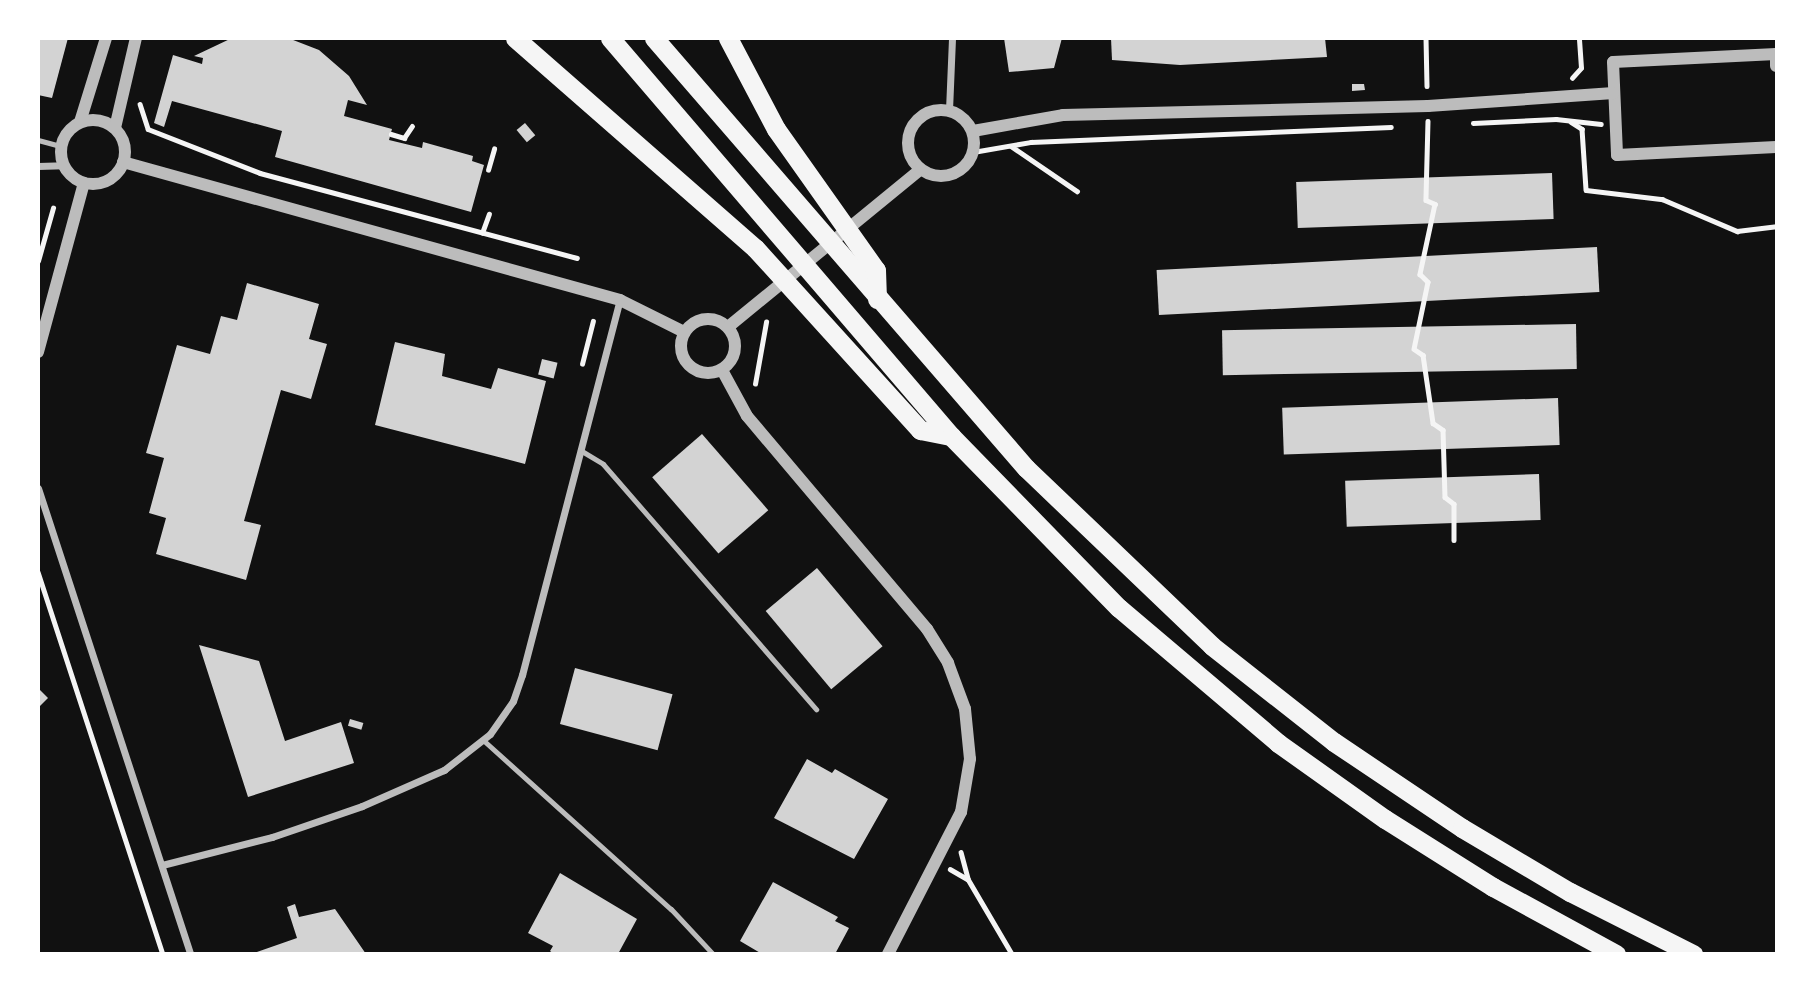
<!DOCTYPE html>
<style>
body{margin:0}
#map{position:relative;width:1815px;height:992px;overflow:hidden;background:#111;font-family:Rubik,sans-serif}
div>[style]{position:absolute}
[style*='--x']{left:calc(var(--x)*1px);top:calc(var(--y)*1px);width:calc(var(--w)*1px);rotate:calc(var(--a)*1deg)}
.building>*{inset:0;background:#d3d3d3;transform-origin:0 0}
.path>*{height:4.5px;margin:-2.25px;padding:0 2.25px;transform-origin:2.25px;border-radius:2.25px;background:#f5f5f5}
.service>*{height:5px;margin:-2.5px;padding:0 2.5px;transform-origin:2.5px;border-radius:2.5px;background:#bcbcbc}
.minor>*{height:7px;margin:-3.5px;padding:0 3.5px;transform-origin:3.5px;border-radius:3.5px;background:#bcbcbc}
.tertiary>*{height:12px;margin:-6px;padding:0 6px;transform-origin:6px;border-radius:6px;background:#bcbcbc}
.tertiary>.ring{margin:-6px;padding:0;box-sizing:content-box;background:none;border:12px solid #bcbcbc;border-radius:50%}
.trunk>*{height:19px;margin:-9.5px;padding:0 9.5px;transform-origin:9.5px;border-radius:9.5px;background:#f5f5f5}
span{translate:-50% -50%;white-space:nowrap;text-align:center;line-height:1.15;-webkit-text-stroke:7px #fff;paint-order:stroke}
.frame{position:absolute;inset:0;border:40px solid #fff;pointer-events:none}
</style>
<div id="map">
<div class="building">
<i style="clip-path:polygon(38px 38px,68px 38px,52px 98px,38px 95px)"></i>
<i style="clip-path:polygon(232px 38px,288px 38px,319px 50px,349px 76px,367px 105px,348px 100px,344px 116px,392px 129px,389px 140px,422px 148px,423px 142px,473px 156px,472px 161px,484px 165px,471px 212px,275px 157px,282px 131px,172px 101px,164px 127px,154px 123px,173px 55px,202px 64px,203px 58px,194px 56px)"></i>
<i style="clip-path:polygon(1004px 38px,1062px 38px,1054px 68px,1009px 72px)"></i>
<i style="clip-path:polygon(1111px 38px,1325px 38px,1327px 57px,1180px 65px,1112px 60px)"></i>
<i style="clip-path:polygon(1352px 84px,1364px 84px,1365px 90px,1352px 91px)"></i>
<i style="left:525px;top:123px;width:16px;height:11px;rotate:50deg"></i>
<i style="left:1552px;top:173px;width:46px;height:256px;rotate:88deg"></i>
<i style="left:1597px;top:247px;width:45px;height:441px;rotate:87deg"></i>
<i style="clip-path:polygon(247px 283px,319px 304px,309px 339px,327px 344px,311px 399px,281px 390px,244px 521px,261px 525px,246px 580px,156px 554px,166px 518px,149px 513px,164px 458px,146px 453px,177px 345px,210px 354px,221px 316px,237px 320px)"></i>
<i style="left:1576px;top:324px;width:45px;height:354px;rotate:89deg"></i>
<i style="clip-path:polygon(395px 342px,445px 354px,442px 376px,491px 389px,498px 368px,546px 381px,525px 464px,375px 425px)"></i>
<i style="left:542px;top:359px;width:16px;height:16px;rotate:14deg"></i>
<i style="left:1558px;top:398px;width:47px;height:276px;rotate:88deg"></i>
<i style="left:702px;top:434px;width:101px;height:66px;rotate:49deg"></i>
<i style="left:1539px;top:474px;width:46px;height:194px;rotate:88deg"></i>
<i style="left:817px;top:568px;width:102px;height:67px;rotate:50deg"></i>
<i style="clip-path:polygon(199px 645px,259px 661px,285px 741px,341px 722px,354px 763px,248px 797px)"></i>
<i style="left:575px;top:668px;width:101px;height:58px;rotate:15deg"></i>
<i style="clip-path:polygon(38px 688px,48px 698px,38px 708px)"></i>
<i style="left:350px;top:719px;width:14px;height:7px;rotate:17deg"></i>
<i style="clip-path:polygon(807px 759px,832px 773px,835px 769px,888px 799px,854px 859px,774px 818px)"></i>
<i style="clip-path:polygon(560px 873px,637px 919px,618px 954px,554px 954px,550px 951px,553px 946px,528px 933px)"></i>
<i style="clip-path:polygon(773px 882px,838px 917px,835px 921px,849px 928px,835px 954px,762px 954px,740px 941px)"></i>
<i style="clip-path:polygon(295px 904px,299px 917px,335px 909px,366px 954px,251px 954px,297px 938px,287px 907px)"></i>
</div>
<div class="path">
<i style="--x:1426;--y:38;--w:48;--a:88.8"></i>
<i style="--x:1572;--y:78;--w:13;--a:-48"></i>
<i style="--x:1581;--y:68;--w:30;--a:-94"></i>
<i style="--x:140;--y:104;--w:26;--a:72"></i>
<i style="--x:148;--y:129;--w:120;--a:21.4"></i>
<i style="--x:260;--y:173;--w:328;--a:15"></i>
<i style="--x:1428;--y:121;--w:79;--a:91.5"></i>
<i style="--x:1426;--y:200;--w:10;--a:24"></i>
<i style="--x:1435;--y:204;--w:72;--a:102.1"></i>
<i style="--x:1420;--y:274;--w:11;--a:45"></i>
<i style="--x:1428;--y:282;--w:68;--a:101.8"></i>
<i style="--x:1414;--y:349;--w:11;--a:34"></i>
<i style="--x:1423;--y:355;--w:69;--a:81.6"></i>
<i style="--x:1433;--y:423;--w:12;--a:35"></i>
<i style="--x:1443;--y:430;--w:67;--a:88.3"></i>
<i style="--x:1445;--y:497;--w:11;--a:38"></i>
<i style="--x:1454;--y:504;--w:36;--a:90"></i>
<i style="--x:1571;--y:122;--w:13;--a:32"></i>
<i style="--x:1582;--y:129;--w:61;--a:86.2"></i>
<i style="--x:1586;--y:190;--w:77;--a:6.8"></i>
<i style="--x:1662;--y:199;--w:82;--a:23.1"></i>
<i style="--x:1737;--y:231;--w:39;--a:-7"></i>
<i style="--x:1473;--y:123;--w:83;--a:-2.8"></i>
<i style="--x:1556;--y:119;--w:45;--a:6.3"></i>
<i style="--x:391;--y:134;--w:14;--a:17"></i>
<i style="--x:404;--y:138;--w:14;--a:-56"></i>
<i style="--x:1011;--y:146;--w:80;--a:34.3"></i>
<i style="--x:973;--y:152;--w:59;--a:-9.8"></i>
<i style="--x:1031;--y:142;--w:360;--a:-2.4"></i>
<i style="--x:488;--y:170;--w:22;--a:-74"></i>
<i style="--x:482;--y:233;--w:20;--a:-70"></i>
<i style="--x:38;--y:261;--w:55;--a:-74.2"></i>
<i style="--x:582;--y:364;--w:44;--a:-75.7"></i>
<i style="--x:755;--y:384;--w:63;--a:-79.9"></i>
<i style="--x:38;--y:572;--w:402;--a:71.9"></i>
<i style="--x:961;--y:852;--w:28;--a:75"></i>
<i style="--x:968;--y:879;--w:87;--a:59.6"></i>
<i style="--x:950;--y:869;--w:20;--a:30"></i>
</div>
<div class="service">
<i style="--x:38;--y:140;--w:24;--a:15"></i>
<i style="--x:580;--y:450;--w:27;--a:31"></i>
<i style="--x:603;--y:464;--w:325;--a:49"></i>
<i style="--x:483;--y:740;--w:253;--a:42"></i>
<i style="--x:671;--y:909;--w:62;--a:47"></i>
</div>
<div class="minor">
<i style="--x:949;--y:110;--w:72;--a:-87.6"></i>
<i style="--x:38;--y:166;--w:25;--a:-2"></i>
<i style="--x:38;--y:488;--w:490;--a:71.9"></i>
<i style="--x:162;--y:865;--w:114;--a:-14.3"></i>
<i style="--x:272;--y:837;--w:95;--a:-19"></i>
<i style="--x:362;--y:806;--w:90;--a:-23.7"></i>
<i style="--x:444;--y:770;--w:58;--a:-38"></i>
<i style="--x:490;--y:734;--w:40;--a:-55.1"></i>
<i style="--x:513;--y:701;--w:28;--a:-71"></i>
<i style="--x:522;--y:675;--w:388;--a:-75.4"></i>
</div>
<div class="tertiary">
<i style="--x:1776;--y:66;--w:12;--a:-90"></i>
<i style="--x:1776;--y:54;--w:163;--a:177.2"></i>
<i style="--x:1613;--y:62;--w:93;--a:87.5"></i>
<i style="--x:1617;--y:155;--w:159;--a:-2.9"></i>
<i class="ring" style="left:908px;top:110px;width:54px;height:54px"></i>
<i class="ring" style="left:61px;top:120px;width:52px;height:52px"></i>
<i style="--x:80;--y:122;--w:88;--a:-72.8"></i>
<i style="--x:115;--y:128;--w:92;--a:-76.9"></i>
<i style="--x:973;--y:131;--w:91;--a:-10.1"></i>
<i style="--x:1063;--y:115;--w:365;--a:-1.4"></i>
<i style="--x:1428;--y:106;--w:186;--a:-4"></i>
<i style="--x:123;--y:162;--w:516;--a:15.52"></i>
<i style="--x:620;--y:300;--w:72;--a:26.6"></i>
<i class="ring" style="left:681px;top:319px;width:42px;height:42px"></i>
<i style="--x:728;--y:327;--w:248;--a:-39.3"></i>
<i style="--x:38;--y:352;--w:175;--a:-74.8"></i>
<i style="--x:722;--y:370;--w:52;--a:61.5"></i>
<i style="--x:747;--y:416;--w:279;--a:49.8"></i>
<i style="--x:927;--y:629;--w:40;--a:58"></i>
<i style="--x:948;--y:663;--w:49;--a:69.7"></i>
<i style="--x:965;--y:709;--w:50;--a:84.3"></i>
<i style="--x:970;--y:759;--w:54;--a:99.6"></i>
<i style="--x:961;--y:812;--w:160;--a:117.2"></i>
</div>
<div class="trunk">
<i style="--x:515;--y:38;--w:319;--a:41.2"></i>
<i style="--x:755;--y:248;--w:246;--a:47.8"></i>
<i style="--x:920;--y:430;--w:32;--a:11"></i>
<i style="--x:610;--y:38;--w:524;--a:49.41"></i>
<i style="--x:951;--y:436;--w:240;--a:45.7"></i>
<i style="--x:1119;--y:608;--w:209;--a:40.3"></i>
<i style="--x:1278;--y:743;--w:131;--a:35.4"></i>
<i style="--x:1385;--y:819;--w:128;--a:32.2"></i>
<i style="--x:1493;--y:887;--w:140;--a:28.6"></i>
<i style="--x:654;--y:38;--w:569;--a:49.14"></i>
<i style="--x:1026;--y:468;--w:257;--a:43.7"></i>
<i style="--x:1212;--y:646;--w:155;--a:38.2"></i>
<i style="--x:1334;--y:742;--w:154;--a:33.9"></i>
<i style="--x:1462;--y:828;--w:126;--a:30.7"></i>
<i style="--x:1570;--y:892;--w:138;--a:26.8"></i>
<i style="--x:728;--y:38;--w:103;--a:62.2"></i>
<i style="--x:776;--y:129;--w:173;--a:54.7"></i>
<i style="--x:876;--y:270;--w:29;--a:88"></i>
</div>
<div class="frame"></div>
</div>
